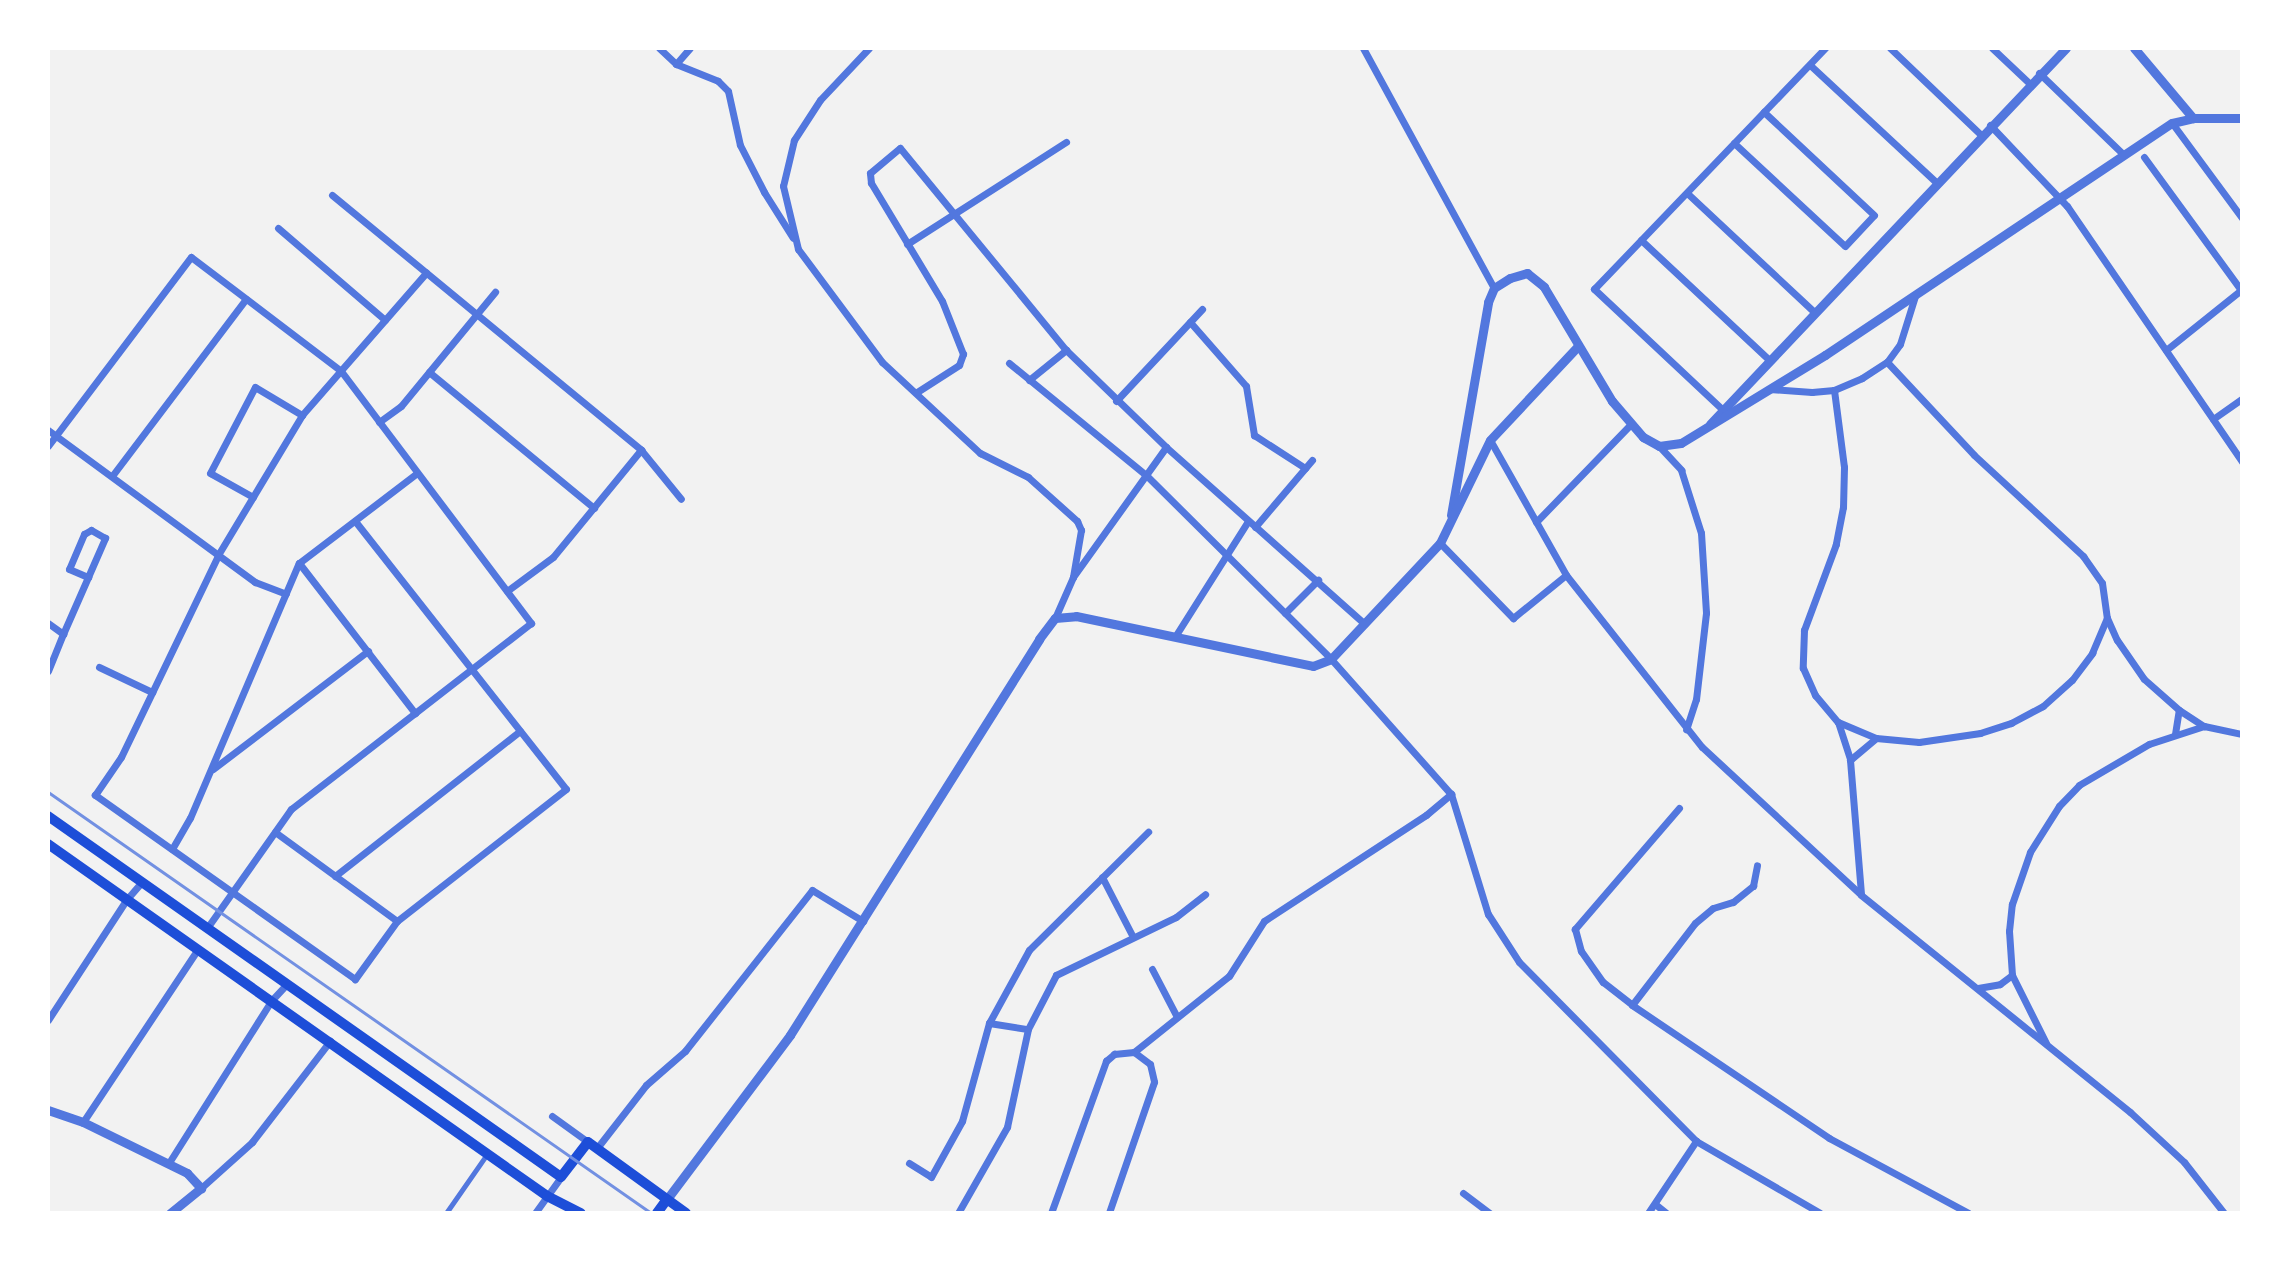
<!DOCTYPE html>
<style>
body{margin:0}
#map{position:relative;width:2290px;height:1261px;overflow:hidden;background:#f2f2f2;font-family:"Titillium Web",sans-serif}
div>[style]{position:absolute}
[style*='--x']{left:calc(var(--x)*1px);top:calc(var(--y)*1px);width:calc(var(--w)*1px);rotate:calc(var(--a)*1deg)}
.pedestrian>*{height:5px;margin:-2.5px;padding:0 2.5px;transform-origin:2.5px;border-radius:2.5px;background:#5277de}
.minor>*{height:7px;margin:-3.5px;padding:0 3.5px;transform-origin:3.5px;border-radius:3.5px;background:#5277de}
.tertiary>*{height:9px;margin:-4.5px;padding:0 4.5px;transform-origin:4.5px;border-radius:4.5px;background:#5277de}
.secondary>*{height:10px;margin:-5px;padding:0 5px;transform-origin:5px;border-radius:5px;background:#1d4ed8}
.rail>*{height:3px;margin:-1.5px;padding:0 1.5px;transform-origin:1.5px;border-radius:1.5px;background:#7290e2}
span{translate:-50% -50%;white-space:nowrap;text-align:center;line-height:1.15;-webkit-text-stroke:6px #fff;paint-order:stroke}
.frame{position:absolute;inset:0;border:50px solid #fff;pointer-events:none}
</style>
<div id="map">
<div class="pedestrian">
<i style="--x:446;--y:1213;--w:72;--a:-55.2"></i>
</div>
<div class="minor">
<i style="--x:659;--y:48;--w:23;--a:43"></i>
<i style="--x:676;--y:64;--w:45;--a:22"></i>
<i style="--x:718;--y:81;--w:14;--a:45"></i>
<i style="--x:728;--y:91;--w:55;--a:77.5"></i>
<i style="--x:740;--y:145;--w:53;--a:62.9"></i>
<i style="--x:764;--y:192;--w:54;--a:57.8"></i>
<i style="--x:869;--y:48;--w:71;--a:133.3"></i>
<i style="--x:820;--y:100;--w:48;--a:123"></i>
<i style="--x:794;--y:140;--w:47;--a:103.4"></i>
<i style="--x:783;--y:186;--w:65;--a:76.6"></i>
<i style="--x:798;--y:249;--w:141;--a:53.4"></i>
<i style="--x:882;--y:362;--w:134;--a:42.9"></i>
<i style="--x:980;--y:453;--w:54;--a:26.6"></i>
<i style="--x:1028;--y:477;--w:66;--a:41.9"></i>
<i style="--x:1077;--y:521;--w:10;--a:66"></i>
<i style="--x:1081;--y:530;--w:48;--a:99.7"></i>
<i style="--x:1363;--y:48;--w:273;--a:61.4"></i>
<i style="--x:1890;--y:48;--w:126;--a:43.7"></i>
<i style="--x:1992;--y:48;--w:51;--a:43.4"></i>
<i style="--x:676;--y:64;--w:21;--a:-49"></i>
<i style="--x:1810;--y:65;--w:172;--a:42.9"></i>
<i style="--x:2039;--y:73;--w:117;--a:44"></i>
<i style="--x:2172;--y:123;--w:118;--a:53.6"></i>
<i style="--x:1990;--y:125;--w:112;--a:46.5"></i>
<i style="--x:2067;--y:206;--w:310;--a:55.6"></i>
<i style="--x:1734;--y:143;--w:151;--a:42.9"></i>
<i style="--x:1845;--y:246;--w:42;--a:-46.9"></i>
<i style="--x:1874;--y:215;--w:151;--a:-136.9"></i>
<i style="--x:2144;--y:157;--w:165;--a:53.9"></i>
<i style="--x:2241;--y:290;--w:96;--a:141.3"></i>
<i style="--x:1687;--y:193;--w:174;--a:43.1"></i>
<i style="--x:332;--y:195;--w:401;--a:39.5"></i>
<i style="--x:641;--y:450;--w:63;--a:50.8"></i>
<i style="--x:278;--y:228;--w:141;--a:40.7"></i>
<i style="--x:1641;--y:240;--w:174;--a:43.1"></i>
<i style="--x:907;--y:244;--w:189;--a:-32.7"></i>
<i style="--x:1190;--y:322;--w:85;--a:48.8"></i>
<i style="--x:1246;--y:386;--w:50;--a:80.7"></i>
<i style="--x:1254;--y:435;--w:61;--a:32.9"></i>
<i style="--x:1887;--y:362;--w:127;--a:46.9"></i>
<i style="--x:1974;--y:455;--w:149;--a:42.8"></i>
<i style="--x:2083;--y:556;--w:33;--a:55"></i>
<i style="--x:2102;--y:583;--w:35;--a:82"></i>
<i style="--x:2107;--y:618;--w:24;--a:66"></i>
<i style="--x:2117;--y:640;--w:47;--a:55.3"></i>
<i style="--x:2144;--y:679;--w:47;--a:41.5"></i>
<i style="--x:2179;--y:710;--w:30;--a:33"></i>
<i style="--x:2204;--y:726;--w:39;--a:12"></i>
<i style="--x:1009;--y:363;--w:178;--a:39.3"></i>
<i style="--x:1147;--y:476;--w:260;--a:44.8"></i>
<i style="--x:1331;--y:659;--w:181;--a:48.4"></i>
<i style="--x:1451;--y:794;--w:126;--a:72.9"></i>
<i style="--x:1488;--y:914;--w:57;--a:57.1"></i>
<i style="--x:1519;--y:962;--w:252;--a:45.3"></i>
<i style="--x:1696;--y:1141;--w:143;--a:30.1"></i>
<i style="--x:429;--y:372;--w:214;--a:39.5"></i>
<i style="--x:1029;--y:380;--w:48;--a:-39"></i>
<i style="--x:1769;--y:389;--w:43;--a:4"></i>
<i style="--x:1812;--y:392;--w:22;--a:-5"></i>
<i style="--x:1834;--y:390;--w:30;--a:-23"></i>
<i style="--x:1862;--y:378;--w:30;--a:-33"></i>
<i style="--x:1887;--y:362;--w:22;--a:-54"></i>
<i style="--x:1900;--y:344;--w:50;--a:-72.6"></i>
<i style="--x:1834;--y:390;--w:78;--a:82.6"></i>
<i style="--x:1844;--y:467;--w:40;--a:91.4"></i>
<i style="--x:1843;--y:507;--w:38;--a:101"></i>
<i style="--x:1836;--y:544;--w:92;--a:110.4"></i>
<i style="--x:1804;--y:630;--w:38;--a:92"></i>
<i style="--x:1803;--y:668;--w:30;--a:66"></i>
<i style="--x:1815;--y:695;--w:35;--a:50"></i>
<i style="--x:1838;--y:722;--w:40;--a:72"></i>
<i style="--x:1850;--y:760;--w:135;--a:85.3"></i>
<i style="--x:917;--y:392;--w:50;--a:-32.7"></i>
<i style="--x:959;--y:365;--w:12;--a:-70"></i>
<i style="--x:963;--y:354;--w:57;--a:-111.6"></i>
<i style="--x:942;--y:301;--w:138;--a:-121"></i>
<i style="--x:871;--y:183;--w:10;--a:-96"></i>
<i style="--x:870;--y:173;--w:39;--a:-40"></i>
<i style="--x:900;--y:148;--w:261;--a:50.6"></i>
<i style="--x:1066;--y:350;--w:139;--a:44.1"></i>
<i style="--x:1166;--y:447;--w:266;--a:41.7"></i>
<i style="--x:1116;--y:401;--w:126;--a:-46.9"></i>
<i style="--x:1723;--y:410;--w:177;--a:-136.8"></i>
<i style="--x:1594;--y:289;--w:334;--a:-46.2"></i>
<i style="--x:2213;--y:419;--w:35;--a:-35"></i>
<i style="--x:379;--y:422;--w:27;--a:-36"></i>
<i style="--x:401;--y:406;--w:148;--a:-50.5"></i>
<i style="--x:48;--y:430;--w:257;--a:36.3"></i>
<i style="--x:255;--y:582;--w:33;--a:21"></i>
<i style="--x:1490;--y:440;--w:155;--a:60.6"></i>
<i style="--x:1566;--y:575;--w:219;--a:51.7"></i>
<i style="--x:1702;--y:747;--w:217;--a:42.9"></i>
<i style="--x:1861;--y:895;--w:346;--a:38.9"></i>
<i style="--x:2130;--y:1112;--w:74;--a:42.8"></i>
<i style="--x:2184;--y:1162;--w:65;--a:51.9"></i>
<i style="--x:48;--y:446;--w:237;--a:-52.9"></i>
<i style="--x:191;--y:257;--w:188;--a:37.2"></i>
<i style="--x:341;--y:371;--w:316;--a:53"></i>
<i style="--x:531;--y:623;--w:304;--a:142.2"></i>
<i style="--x:291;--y:809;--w:146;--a:125.2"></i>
<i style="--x:1659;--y:446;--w:33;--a:47"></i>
<i style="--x:1681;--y:470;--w:66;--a:72.4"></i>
<i style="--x:1701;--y:533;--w:80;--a:86.4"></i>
<i style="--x:1706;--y:613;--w:87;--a:96.6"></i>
<i style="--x:1696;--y:699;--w:32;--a:108"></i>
<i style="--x:112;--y:476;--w:222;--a:-52.9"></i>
<i style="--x:253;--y:497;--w:49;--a:-150.8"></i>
<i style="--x:210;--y:473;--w:97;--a:-62.4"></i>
<i style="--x:255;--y:387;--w:55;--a:30.8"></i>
<i style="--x:355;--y:521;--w:341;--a:51.8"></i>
<i style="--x:566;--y:789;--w:214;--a:142"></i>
<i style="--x:397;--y:921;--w:72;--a:125.9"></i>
<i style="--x:355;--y:979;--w:319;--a:-144.7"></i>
<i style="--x:95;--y:795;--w:46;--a:-55.6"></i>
<i style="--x:121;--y:757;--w:224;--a:-64.3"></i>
<i style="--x:218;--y:555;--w:163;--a:-59"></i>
<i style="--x:302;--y:415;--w:189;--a:-48.9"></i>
<i style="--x:1536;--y:522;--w:135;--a:-45.9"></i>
<i style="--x:1255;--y:527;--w:88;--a:-49.6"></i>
<i style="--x:1440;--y:543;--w:105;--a:45.8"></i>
<i style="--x:1513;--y:618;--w:68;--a:-39.1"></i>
<i style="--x:299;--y:563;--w:190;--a:52.3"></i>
<i style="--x:507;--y:591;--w:57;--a:-36.5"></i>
<i style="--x:553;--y:557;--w:139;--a:-50.6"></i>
<i style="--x:1285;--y:613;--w:47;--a:-45"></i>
<i style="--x:1055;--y:618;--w:45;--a:-66.3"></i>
<i style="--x:1073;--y:577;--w:160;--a:-54.4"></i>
<i style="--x:48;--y:623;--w:19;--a:36"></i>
<i style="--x:1176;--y:635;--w:135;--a:-57.7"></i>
<i style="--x:99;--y:667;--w:59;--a:25.3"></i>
<i style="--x:48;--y:671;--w:40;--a:-68"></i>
<i style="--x:63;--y:634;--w:62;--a:-66.3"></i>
<i style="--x:88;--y:577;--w:43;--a:-66.4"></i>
<i style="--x:105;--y:538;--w:16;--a:-150"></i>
<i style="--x:91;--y:530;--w:8;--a:150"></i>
<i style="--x:84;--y:534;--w:38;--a:113"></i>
<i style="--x:69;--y:569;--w:21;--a:23"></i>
<i style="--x:1838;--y:722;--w:41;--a:22.8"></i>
<i style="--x:1876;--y:738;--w:43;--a:5.3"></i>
<i style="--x:1919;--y:742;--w:62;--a:-8.4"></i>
<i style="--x:1980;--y:733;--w:33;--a:-18"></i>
<i style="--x:2011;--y:723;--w:36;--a:-28"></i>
<i style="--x:2043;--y:706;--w:39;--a:-42"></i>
<i style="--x:2072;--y:680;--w:34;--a:-53"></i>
<i style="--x:2092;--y:653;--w:38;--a:-67"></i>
<i style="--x:2175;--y:734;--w:24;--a:-81"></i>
<i style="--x:1850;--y:760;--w:34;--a:-40"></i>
<i style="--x:213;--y:769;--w:195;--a:-37.3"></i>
<i style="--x:1679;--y:808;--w:160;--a:130.7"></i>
<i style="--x:1575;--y:929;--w:23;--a:75"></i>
<i style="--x:1581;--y:951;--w:38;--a:55"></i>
<i style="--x:1603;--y:982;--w:37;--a:38"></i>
<i style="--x:1632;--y:1005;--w:238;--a:34"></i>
<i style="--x:1829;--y:1138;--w:158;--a:28.3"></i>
<i style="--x:275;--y:832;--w:151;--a:36.1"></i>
<i style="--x:172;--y:849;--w:36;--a:-60"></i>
<i style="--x:190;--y:818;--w:277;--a:-66.9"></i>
<i style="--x:299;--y:563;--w:148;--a:-37.3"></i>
<i style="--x:335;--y:876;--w:235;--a:-38.1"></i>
<i style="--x:1102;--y:877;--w:65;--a:62.7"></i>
<i style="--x:1152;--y:969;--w:54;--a:62.5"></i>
<i style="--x:1978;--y:988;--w:22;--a:-10"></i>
<i style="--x:2000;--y:984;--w:15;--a:-37"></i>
<i style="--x:1632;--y:1005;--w:103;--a:-52.5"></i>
<i style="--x:1695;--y:923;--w:23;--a:-40"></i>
<i style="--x:1713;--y:908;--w:21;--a:-17"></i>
<i style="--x:1733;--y:902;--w:26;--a:-39"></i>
<i style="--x:1753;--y:886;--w:21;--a:-79"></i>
<i style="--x:48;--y:1020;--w:145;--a:-56.9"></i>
<i style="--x:127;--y:899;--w:23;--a:-49"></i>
<i style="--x:989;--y:1023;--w:39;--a:9"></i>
<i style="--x:2046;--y:1043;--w:76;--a:-116.6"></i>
<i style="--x:2012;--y:975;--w:44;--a:-93.9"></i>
<i style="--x:2009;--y:931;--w:27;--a:-84"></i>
<i style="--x:2012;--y:904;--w:55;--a:-70.9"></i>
<i style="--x:2030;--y:852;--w:54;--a:-57.8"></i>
<i style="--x:2059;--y:806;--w:29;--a:-46"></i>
<i style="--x:2079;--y:785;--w:81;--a:-30.4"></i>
<i style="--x:2149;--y:744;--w:58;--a:-18.1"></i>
<i style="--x:1134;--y:1052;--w:122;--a:-38.7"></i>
<i style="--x:1229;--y:976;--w:65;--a:-57.5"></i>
<i style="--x:1264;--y:921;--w:194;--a:-33.2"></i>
<i style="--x:1426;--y:815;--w:33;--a:-40"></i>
<i style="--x:552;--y:1116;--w:44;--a:35.8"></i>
<i style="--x:83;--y:1122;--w:208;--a:-56.4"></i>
<i style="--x:597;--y:1148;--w:80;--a:-52.1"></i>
<i style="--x:646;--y:1085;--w:52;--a:-41.1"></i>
<i style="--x:685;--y:1051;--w:205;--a:-51.7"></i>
<i style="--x:812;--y:890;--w:60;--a:31.3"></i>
<i style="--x:170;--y:1161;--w:189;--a:-57.7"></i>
<i style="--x:271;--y:1001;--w:23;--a:-47"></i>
<i style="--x:909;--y:1163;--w:26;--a:32"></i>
<i style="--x:931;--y:1177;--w:64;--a:-61"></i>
<i style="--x:962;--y:1121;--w:102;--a:-74.6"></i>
<i style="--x:989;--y:1023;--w:83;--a:-61.3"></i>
<i style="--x:1029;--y:950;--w:168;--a:-44.8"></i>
<i style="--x:201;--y:1188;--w:69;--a:-42"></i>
<i style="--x:252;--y:1142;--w:128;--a:-52.3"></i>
<i style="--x:1463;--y:1193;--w:34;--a:37"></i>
<i style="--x:1655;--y:1204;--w:14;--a:39"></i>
<i style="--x:535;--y:1213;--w:44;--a:-54.2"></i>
<i style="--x:958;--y:1213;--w:99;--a:-60.3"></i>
<i style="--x:1007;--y:1127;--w:100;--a:-77.9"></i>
<i style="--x:1028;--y:1029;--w:61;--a:-62.6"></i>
<i style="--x:1056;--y:975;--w:133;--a:-25.8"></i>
<i style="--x:1176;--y:917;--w:37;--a:-38"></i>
<i style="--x:1051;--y:1213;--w:162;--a:-70.1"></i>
<i style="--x:1106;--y:1061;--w:11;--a:-41"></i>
<i style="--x:1114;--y:1054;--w:20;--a:-6"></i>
<i style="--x:1134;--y:1052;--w:20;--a:37"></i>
<i style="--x:1150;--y:1064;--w:18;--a:77"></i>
<i style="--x:1154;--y:1082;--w:139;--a:109"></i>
<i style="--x:1648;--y:1213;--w:87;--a:-56.3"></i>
</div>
<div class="tertiary">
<i style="--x:2134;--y:48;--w:92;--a:49.9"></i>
<i style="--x:1710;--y:424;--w:518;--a:-46.57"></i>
<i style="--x:1451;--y:515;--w:216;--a:-80.1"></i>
<i style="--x:1488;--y:302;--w:15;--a:-67"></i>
<i style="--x:1494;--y:288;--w:19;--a:-32"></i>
<i style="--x:1510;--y:278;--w:18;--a:-16"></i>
<i style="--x:1527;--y:273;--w:22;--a:39"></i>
<i style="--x:1544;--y:287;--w:133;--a:59.2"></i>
<i style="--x:1612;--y:401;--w:48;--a:49.3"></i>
<i style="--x:1643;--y:437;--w:18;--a:29"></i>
<i style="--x:1659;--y:446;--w:22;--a:-8"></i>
<i style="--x:1681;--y:443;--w:169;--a:-31.4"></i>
<i style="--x:1825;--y:355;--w:417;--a:-33.8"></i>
<i style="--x:2172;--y:123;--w:22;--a:-13"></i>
<i style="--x:2193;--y:118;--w:49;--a:0"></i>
<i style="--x:48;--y:1110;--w:37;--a:19"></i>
<i style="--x:83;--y:1122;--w:116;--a:26.1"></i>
<i style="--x:187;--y:1173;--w:21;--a:47"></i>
<i style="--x:201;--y:1188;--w:40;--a:141"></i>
<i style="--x:667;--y:1199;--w:205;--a:-53.1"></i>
<i style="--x:790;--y:1035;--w:468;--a:-57.8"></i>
<i style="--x:1039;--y:639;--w:26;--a:-53"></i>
<i style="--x:1055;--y:618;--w:21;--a:-5"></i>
<i style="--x:1076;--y:616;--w:242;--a:11.9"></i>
<i style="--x:1313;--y:666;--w:19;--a:-21"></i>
<i style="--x:1331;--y:659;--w:159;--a:-46.8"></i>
<i style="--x:1440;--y:543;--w:114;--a:-64.1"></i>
<i style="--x:1490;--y:440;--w:129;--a:-46.9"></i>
</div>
<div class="secondary">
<i style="--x:48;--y:816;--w:627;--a:35.13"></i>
<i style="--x:561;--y:1177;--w:44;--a:-52.4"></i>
<i style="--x:588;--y:1142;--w:121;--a:35.9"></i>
<i style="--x:48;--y:844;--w:611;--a:35.2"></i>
<i style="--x:547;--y:1196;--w:38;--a:27"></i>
<i style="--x:657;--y:1213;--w:17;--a:-54"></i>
</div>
<div class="rail">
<i style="--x:48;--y:792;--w:735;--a:34.92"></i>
</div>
<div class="frame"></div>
</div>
